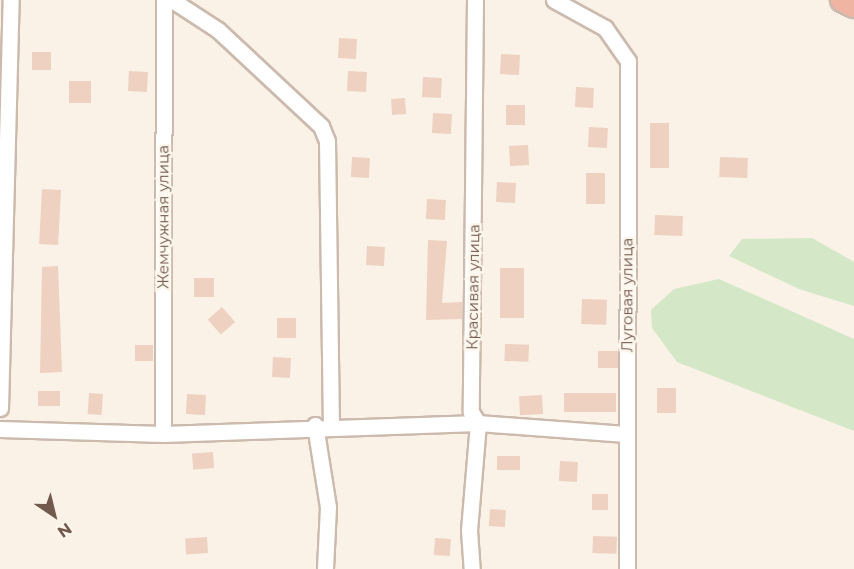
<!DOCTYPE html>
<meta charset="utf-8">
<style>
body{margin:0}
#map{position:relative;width:854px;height:569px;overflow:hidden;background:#faf2e6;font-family:Montserrat,sans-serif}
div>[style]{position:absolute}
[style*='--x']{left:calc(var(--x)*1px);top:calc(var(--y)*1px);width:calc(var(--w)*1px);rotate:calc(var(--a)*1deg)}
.green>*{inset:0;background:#d4e7c6}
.building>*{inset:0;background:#eed1c0;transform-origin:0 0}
.roads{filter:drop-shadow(2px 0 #cbbaad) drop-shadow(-2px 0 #cbbaad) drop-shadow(0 2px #cbbaad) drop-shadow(0 -2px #cbbaad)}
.minor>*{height:15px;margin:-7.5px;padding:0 7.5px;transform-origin:7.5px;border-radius:7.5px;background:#fff}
.highway>*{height:22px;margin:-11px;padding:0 11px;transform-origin:11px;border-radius:11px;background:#efb4a2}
span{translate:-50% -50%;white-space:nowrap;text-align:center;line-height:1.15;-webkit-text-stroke:5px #fdf6ec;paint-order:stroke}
.street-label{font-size:15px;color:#72594d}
.north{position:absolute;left:24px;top:485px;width:60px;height:60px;-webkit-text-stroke:4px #fdf6ec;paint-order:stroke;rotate:145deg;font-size:16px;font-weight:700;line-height:24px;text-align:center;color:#72594d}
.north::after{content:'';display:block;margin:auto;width:21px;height:27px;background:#72594d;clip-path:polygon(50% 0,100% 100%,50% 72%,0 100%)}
</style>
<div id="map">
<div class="green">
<i style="clip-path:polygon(812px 238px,854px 262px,854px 306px,799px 289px,729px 256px,742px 239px)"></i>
<i style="clip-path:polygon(719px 279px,854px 339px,854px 431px,677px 362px,652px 328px,651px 310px,674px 289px)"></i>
</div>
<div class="building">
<i style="left:339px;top:38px;width:18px;height:20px;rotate:3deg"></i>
<i style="left:32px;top:52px;width:19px;height:18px"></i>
<i style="left:501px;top:54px;width:19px;height:20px;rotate:3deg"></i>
<i style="left:129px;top:71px;width:19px;height:20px;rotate:3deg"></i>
<i style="left:348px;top:71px;width:19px;height:20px;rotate:3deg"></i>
<i style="left:423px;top:77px;width:19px;height:20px;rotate:3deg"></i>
<i style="left:69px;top:81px;width:22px;height:22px"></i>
<i style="left:576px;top:87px;width:18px;height:20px;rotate:3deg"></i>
<i style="left:405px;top:98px;width:16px;height:14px;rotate:86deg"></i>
<i style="left:506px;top:105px;width:19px;height:20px"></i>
<i style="left:433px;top:113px;width:19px;height:20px;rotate:3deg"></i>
<i style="left:650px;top:123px;width:19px;height:45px"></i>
<i style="left:589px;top:127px;width:19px;height:20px;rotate:3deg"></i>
<i style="left:528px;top:145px;width:20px;height:19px;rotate:87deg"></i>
<i style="left:352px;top:157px;width:18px;height:20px;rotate:3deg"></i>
<i style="left:720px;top:157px;width:28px;height:20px;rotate:2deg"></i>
<i style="left:586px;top:173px;width:19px;height:31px"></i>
<i style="left:497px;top:182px;width:19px;height:20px;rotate:3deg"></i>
<i style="left:42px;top:189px;width:19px;height:55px;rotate:3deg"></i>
<i style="left:427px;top:199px;width:19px;height:20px;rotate:3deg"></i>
<i style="left:655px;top:215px;width:28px;height:20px;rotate:2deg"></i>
<i style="clip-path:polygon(428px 240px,447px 241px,442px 303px,462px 302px,462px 319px,426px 320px)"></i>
<i style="left:367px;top:246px;width:18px;height:19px;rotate:3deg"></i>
<i style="clip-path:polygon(58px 266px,62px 372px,40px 373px,42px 267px)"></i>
<i style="left:500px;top:268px;width:24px;height:50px"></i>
<i style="left:194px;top:278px;width:20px;height:19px"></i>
<i style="left:582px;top:299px;width:25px;height:25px;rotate:2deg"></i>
<i style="left:222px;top:307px;width:20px;height:19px;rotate:49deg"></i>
<i style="left:277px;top:318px;width:19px;height:20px"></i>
<i style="left:505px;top:344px;width:24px;height:17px;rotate:2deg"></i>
<i style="left:153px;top:345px;width:16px;height:18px;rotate:90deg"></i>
<i style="left:598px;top:351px;width:20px;height:17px"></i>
<i style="left:273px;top:357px;width:18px;height:20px;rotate:3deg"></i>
<i style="left:657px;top:388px;width:19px;height:25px"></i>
<i style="left:38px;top:391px;width:22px;height:15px"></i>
<i style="left:89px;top:393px;width:14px;height:21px;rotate:4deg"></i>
<i style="left:564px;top:393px;width:52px;height:19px"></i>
<i style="left:187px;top:394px;width:19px;height:20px;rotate:3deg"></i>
<i style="left:542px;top:395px;width:19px;height:23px;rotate:87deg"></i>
<i style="left:213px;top:452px;width:16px;height:21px;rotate:86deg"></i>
<i style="left:497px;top:456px;width:23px;height:14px"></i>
<i style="left:560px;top:461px;width:18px;height:20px;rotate:3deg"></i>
<i style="left:592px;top:494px;width:16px;height:16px"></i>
<i style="left:490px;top:509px;width:16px;height:17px;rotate:4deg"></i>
<i style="left:593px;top:536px;width:24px;height:17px;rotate:2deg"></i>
<i style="left:207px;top:537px;width:16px;height:22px;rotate:86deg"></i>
<i style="left:435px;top:538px;width:16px;height:17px;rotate:4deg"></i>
</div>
<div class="roads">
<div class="minor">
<i style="--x:172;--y:0;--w:55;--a:33.1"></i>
<i style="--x:218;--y:30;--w:141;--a:43"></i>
<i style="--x:321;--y:126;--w:16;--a:68"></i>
<i style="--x:327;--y:141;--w:284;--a:89.2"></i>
<i style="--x:475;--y:0;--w:412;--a:90.6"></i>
<i style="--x:471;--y:412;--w:13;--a:58"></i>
<i style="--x:478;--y:423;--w:148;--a:4.3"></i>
<i style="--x:554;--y:0;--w:58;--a:28.8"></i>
<i style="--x:605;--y:28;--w:40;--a:55.1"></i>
<i style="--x:628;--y:61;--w:508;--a:90.11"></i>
<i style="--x:0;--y:408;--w:408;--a:-88.5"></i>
<i style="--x:315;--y:425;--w:83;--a:81"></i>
<i style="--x:328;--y:507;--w:62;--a:92.8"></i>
<i style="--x:0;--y:429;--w:163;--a:1.8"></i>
<i style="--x:163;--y:434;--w:315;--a:-2"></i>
<i style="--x:478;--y:423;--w:107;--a:94.8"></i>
<i style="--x:469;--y:530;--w:39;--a:86"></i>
<i style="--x:163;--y:434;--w:434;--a:-89.9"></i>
</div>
<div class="highway">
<i style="--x:842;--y:0;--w:13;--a:27"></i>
</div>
</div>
<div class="street-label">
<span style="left:163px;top:217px;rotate:-90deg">Жемчужная улица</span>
<span style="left:473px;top:287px;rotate:-89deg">Красивая улица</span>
<span style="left:627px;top:295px;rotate:-90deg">Луговая улица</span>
</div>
<div class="north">N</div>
</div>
